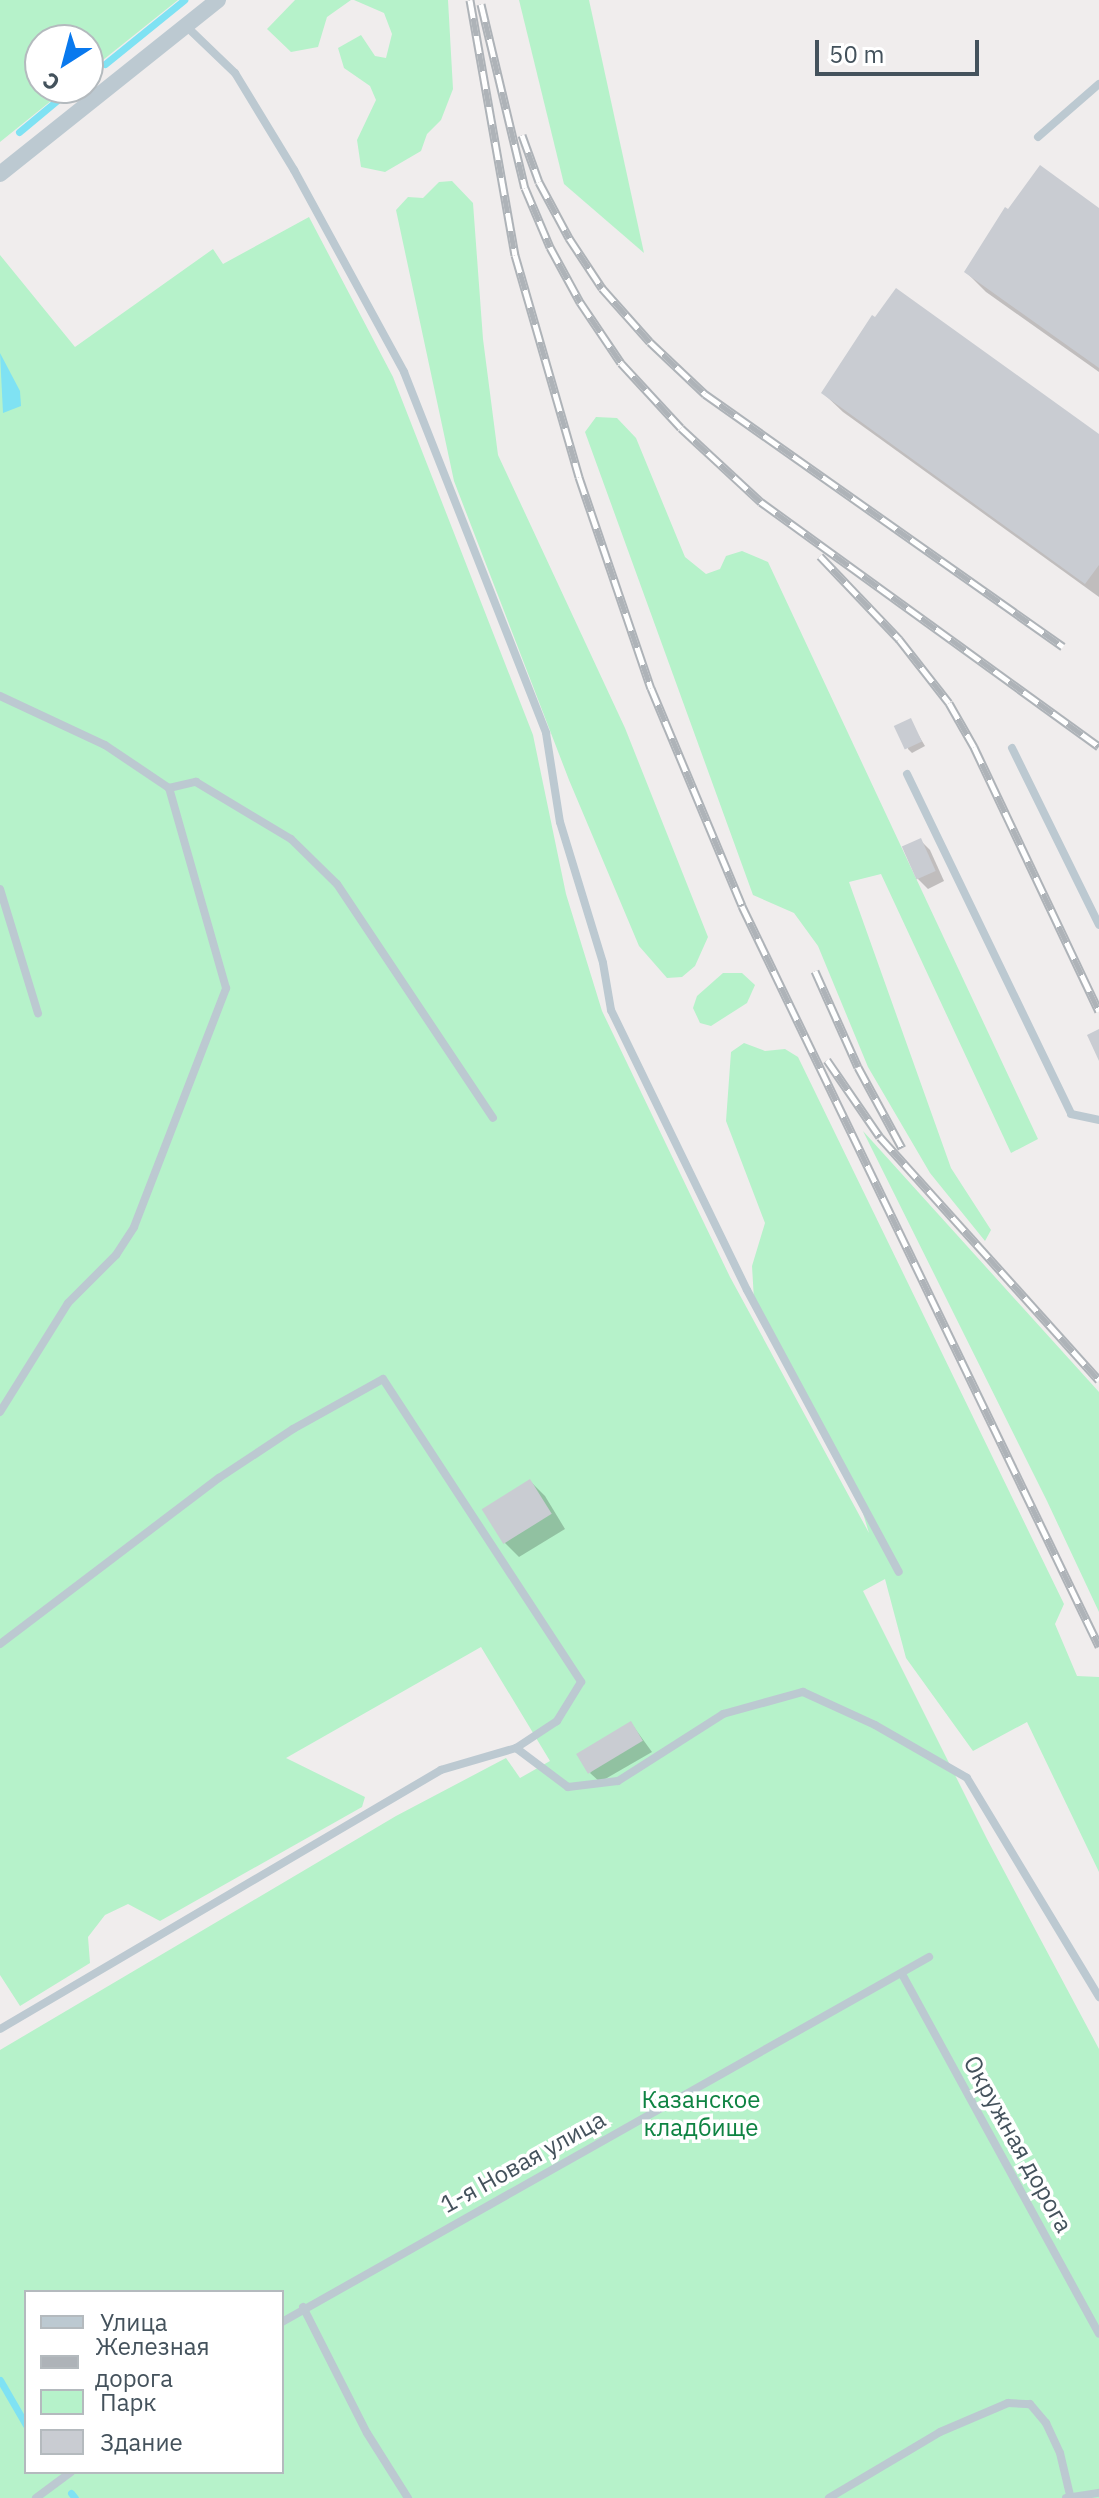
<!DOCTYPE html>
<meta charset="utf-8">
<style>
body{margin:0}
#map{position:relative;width:1099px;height:2498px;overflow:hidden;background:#f0eded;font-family:"IBM Plex Sans",sans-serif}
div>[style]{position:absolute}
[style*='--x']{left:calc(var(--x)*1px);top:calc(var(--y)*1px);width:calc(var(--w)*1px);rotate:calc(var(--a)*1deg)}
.green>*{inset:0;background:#b6f2ca}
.water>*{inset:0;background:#7fe2f3}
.shadow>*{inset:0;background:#0003}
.stream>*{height:7px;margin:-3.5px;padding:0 3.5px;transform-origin:3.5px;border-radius:3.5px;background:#7fe2f3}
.building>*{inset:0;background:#c9ccd2;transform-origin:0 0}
.service>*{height:8px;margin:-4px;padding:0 4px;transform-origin:4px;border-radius:4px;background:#bcc9d1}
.minor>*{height:16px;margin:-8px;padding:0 8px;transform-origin:8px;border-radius:8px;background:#bcc9d1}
.rail>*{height:9px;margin-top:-4.5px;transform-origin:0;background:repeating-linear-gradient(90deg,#fff 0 18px,#aeb3b8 0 36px);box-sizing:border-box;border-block:2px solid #aeb3b8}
span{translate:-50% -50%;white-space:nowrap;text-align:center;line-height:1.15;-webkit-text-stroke:7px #fff;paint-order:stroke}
.park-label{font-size:24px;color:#0e8342}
.street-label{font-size:24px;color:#44525c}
.legend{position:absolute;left:24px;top:2290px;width:260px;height:184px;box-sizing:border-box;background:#fff;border:2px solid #b4babe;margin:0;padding:10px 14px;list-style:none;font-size:24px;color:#44525c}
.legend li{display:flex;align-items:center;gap:16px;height:40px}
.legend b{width:40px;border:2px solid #b4babe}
.north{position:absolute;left:24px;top:24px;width:80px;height:80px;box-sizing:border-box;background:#fff;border:2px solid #b4babe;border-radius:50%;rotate:216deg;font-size:22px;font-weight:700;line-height:32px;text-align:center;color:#44525c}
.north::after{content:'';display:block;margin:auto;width:28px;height:36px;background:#0979ee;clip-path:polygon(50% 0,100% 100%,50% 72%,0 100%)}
.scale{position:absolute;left:815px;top:40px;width:164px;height:36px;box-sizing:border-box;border:4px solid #44525c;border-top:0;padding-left:10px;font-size:24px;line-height:28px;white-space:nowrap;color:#44525c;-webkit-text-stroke:6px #fff;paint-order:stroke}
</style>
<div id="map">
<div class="green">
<i style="clip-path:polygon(0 0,178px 0,88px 72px,88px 40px,40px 40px,40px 88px,67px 88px,0 142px)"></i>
<i style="clip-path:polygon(295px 0,351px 0,327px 17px,318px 47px,291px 52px,267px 29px)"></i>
<i style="clip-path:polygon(354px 0,448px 0,453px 89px,441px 120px,427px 134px,421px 151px,385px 172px,361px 167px,357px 140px,376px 100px,370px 86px,344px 68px,338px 48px,361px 35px,375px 56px,386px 58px,392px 34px,384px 13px)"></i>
<i style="clip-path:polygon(519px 0,589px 0,644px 253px,564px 184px)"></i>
<i style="clip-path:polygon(452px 181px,473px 203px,483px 339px,498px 455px,625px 728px,708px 937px,695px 966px,682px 977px,667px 978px,639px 946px,569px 780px,454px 481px,396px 210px,408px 197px,423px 198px,439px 182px)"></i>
<i style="clip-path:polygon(evenodd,309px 217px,393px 377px,533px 735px,566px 894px,602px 1011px,730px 1277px,869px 1533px,862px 1510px,754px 1300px,752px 1266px,765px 1223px,726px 1121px,731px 1052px,744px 1043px,765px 1051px,785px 1049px,798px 1057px,1064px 1604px,1055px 1624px,1077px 1676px,1099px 1677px,1099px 1872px,1027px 1722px,973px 1751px,906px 1658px,885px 1579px,863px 1591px,987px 1839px,1099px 2049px,1099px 2498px,0 2498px,0 2050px,396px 1816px,506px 1758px,520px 1778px,550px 1761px,481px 1647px,286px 1758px,365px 1797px,362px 1807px,160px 1921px,128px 1904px,105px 1915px,88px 1937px,90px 1963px,20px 2006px,0 1975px,0 255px,75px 347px,213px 249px,223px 264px,309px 217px,26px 2292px,282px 2292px,282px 2472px,26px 2472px,26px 2292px)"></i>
<i style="clip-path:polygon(596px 417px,617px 418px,636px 438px,685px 557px,706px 574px,720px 569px,726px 556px,742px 551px,768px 562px,1038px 1139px,1011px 1153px,881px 874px,849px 882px,951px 1168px,991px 1230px,985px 1241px,930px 1173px,868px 1067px,818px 946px,794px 913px,753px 895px,585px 432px)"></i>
<i style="clip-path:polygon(723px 973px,742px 973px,755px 985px,747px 1003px,711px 1026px,700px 1023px,693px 1008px,697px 996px)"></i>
<i style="clip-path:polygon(863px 1131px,1099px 1392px,1099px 1612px,1047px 1501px)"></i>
</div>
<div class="water">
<i style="clip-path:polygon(0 353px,20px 391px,21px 406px,3px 413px)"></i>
</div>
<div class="shadow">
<i style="clip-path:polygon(1099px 210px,1099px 372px,986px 292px,966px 272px)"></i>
<i style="clip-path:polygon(876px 320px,1099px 437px,1099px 597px,843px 412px,823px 393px)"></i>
<i style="clip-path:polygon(910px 721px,925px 746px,912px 753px,908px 749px)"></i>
<i style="clip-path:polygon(920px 840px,930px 850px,944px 881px,928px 889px,918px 879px)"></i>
<i style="clip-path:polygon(530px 1481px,545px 1496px,565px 1529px,519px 1557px,504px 1542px,484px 1509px)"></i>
<i style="clip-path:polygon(631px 1723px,652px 1752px,600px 1782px,590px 1773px)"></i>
</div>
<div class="stream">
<i style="--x:105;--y:64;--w:102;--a:-39"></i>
<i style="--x:19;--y:132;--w:69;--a:-39.7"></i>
<i style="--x:0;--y:2380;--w:52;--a:60"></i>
<i style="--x:71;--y:2493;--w:6;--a:51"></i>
</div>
<div class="building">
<i style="clip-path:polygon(1040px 165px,1099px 208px,1099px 368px,964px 272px,1005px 207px,1008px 209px)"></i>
<i style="clip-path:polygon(896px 288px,1099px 434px,1099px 565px,1085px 584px,821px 393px,872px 315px,875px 317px)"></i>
<i style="left:911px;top:718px;width:26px;height:19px;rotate:65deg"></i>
<i style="left:921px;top:838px;width:36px;height:21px;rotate:66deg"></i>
<i style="clip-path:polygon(1099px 1029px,1099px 1061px,1087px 1035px)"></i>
<i style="left:530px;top:1479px;width:41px;height:57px;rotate:58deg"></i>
<i style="left:631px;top:1721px;width:23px;height:64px;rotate:59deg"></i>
</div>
<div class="service">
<i style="--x:186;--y:26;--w:68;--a:43.8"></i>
<i style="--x:235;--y:73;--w:114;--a:58.7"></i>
<i style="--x:294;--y:170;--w:230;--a:61.4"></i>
<i style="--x:404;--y:372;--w:388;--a:68.5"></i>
<i style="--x:546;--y:733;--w:90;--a:81.1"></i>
<i style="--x:560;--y:822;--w:147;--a:73"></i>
<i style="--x:603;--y:963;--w:48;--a:80.3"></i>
<i style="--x:611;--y:1010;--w:311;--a:64.1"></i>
<i style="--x:747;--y:1290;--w:320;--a:61.7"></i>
<i style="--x:1038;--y:137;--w:81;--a:-41"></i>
<i style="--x:0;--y:696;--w:116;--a:25"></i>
<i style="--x:105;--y:745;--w:77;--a:33.9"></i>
<i style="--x:169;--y:788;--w:28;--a:-13"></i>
<i style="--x:196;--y:782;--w:111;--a:31"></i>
<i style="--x:291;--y:839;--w:64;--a:44.4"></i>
<i style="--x:337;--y:884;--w:281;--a:56.3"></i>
<i style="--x:1012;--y:748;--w:197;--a:63.8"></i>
<i style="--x:907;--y:774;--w:377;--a:64.2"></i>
<i style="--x:1071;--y:1114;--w:29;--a:12"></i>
<i style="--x:0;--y:889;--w:130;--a:73"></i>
<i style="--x:0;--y:1412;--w:128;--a:-58"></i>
<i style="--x:68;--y:1303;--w:68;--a:-45"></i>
<i style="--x:116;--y:1255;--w:33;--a:-57"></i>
<i style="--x:134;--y:1227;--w:256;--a:-68.9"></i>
<i style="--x:226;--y:988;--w:208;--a:-105.9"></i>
<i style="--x:0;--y:1644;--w:275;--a:-37.2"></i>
<i style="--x:219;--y:1478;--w:89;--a:-33.5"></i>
<i style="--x:293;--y:1429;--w:103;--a:-29.1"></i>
<i style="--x:383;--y:1379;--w:362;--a:56.8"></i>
<i style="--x:581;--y:1682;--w:46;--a:121.6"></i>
<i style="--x:557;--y:1721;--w:49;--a:146.6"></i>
<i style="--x:516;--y:1748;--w:78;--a:163.7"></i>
<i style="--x:441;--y:1770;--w:511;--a:149.57"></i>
<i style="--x:516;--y:1748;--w:65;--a:36.9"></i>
<i style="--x:568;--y:1787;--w:50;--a:-6.8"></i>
<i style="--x:618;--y:1781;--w:125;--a:-32.5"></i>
<i style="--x:723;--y:1714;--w:83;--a:-15.4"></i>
<i style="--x:803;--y:1692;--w:79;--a:24.6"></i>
<i style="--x:875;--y:1725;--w:106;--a:29.9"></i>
<i style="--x:967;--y:1778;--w:256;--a:58.9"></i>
<i style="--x:902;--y:1974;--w:410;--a:61.3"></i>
<i style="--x:303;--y:2307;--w:141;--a:63.1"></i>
<i style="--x:367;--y:2433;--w:77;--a:57.8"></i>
<i style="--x:282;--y:2322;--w:743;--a:-29.43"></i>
<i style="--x:36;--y:2498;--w:44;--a:-36.6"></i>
<i style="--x:829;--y:2498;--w:129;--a:-30.7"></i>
<i style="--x:940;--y:2432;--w:74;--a:-23.1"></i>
<i style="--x:1008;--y:2403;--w:22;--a:3"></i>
<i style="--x:1030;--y:2404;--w:25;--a:50"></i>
<i style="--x:1046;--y:2423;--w:33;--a:65"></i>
<i style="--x:1060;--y:2453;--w:43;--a:76.6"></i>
<i style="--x:1066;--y:2498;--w:33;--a:-9"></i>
</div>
<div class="minor">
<i style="--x:0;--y:174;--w:279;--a:-38.6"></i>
</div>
<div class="rail">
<i style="--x:470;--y:0;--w:259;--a:80"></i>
<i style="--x:515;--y:255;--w:231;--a:73.9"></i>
<i style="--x:579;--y:477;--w:223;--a:71.2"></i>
<i style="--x:651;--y:688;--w:236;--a:67.3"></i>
<i style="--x:742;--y:906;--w:822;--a:64.25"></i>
<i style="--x:481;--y:4;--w:189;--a:76.6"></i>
<i style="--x:525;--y:188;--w:64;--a:67"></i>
<i style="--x:550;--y:247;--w:63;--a:61.4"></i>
<i style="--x:580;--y:302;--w:73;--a:56.1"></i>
<i style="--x:621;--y:363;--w:88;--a:47.3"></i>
<i style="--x:681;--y:428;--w:109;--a:42.8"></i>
<i style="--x:761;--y:502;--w:417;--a:35.9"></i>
<i style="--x:522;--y:135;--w:50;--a:70.1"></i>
<i style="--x:539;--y:182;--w:64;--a:61.8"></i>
<i style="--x:569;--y:238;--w:60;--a:56.6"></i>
<i style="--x:602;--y:288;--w:72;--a:48.4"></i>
<i style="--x:650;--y:342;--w:76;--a:43.4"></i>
<i style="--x:705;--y:394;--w:438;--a:35.2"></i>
<i style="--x:820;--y:556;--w:115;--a:46.4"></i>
<i style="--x:899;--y:639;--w:81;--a:52"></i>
<i style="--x:949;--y:703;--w:51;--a:60.4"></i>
<i style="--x:974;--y:747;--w:292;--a:64.7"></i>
<i style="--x:815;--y:971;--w:105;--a:65.9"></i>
<i style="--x:858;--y:1067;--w:92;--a:61.5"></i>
<i style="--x:827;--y:1060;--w:93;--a:55.5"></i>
<i style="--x:880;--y:1137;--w:327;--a:48"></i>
</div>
<div class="park-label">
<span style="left:701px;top:2114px">Казанское<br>кладбище</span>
</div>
<div class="street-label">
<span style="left:1018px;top:2144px;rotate:61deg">Окружная дорога</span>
<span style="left:523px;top:2162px;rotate:-29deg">1-я Новая улица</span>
</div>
<ul class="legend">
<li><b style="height:10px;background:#bcc9d1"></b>Улица</li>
<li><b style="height:10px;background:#aeb3b8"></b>Железная дорога</li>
<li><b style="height:22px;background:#b6f2ca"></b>Парк</li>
<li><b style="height:22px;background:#c9ccd2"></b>Здание</li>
</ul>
<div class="north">С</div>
<div class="scale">50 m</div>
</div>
